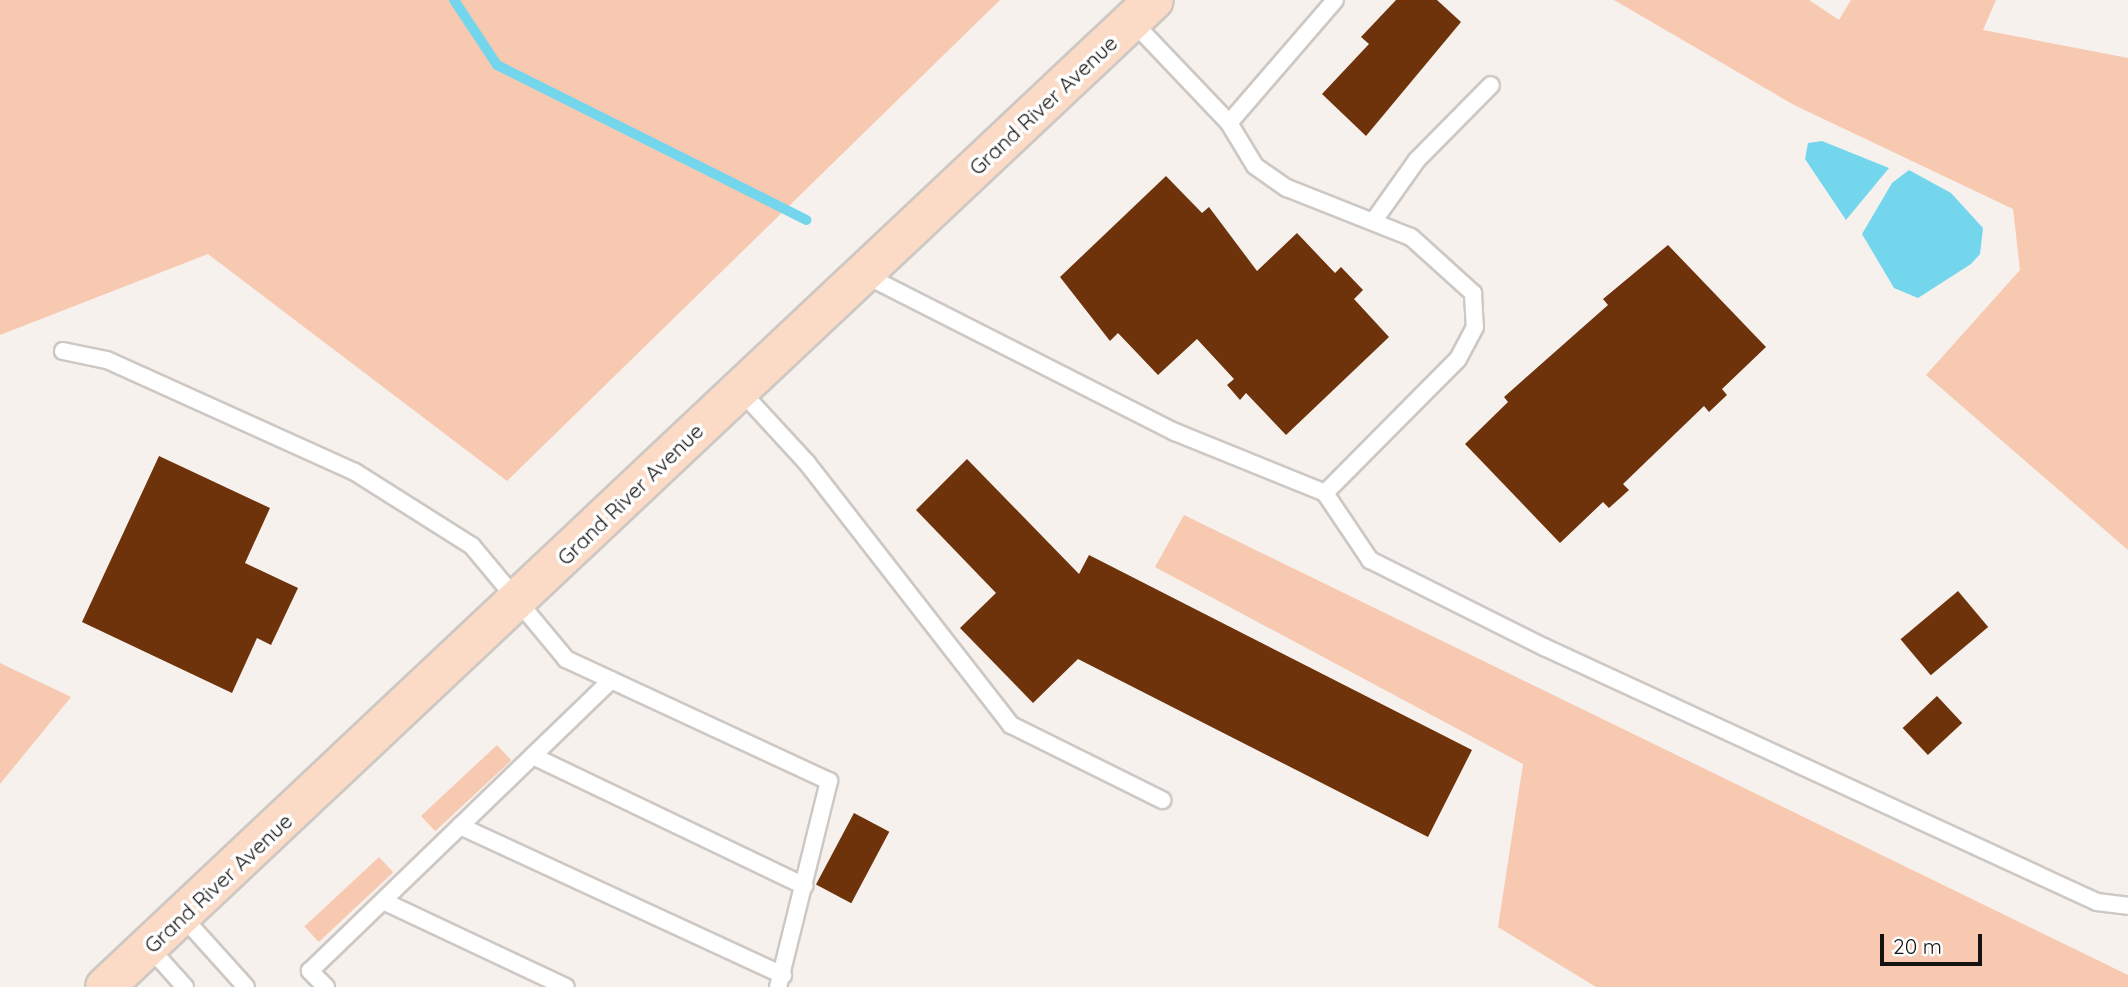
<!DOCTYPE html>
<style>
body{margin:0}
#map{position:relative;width:2128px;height:987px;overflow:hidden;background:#f7f1ed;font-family:Quicksand,sans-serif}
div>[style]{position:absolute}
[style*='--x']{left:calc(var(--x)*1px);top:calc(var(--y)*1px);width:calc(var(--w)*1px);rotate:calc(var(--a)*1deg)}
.green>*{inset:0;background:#f7c9b0;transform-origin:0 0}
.water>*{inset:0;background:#74d6ec}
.stream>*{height:10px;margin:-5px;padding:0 5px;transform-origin:5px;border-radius:5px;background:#74d6ec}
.building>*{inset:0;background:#6e330a;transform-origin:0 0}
.roads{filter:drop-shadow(2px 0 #cec8c4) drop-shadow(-2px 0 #cec8c4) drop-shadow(0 2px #cec8c4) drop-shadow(0 -2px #cec8c4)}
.service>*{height:16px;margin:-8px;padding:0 8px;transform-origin:8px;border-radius:8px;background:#fff}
.secondary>*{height:38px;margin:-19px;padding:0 19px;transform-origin:19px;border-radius:19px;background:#fcdbc6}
span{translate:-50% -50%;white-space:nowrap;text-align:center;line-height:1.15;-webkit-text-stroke:7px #fff;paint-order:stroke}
.street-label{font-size:21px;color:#151312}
.scale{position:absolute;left:1880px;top:934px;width:102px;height:32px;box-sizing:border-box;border:4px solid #151312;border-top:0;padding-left:9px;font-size:21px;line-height:24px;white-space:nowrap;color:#151312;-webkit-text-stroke:5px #fff;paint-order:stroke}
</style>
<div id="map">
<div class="green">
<i style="clip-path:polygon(0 0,1000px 0,507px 481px,208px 254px,0 335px)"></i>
<i style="clip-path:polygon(1614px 0,1809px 0,1839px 20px,1851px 0,1996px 0,1983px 30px,2128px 58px,2128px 550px,1926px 375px,2020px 270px,2013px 209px,1794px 105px)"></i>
<i style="clip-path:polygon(1184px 515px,2128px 975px,2128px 987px,1596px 987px,1498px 927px,1523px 764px,1155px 567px)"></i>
<i style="clip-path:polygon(0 663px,71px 697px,0 784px)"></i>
<i style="left:497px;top:745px;width:21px;height:104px;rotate:47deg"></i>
<i style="left:379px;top:857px;width:21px;height:102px;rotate:47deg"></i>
</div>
<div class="water">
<i style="clip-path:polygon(1822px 141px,1889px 168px,1846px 220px,1805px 159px,1808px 143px)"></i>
<i style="clip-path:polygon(1909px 170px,1951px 193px,1983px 228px,1980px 254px,1971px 264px,1918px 298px,1894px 288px,1862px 234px,1892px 183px)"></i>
</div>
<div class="stream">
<i style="--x:454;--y:0;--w:78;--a:56.5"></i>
<i style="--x:497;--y:65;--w:346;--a:26.6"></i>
</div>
<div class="building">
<i style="clip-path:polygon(1396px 0,1437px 0,1461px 22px,1366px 136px,1322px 94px,1369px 44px,1361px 37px)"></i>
<i style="clip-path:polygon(1166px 176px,1202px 213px,1209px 207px,1257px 271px,1297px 233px,1335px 273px,1341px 267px,1363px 290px,1354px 299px,1389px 337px,1286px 435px,1246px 393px,1240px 400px,1227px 385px,1234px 379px,1197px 339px,1158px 375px,1118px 333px,1110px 341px,1060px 277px)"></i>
<i style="clip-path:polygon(1668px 245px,1766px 347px,1722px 389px,1727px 395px,1709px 412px,1704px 406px,1623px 484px,1629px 490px,1609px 508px,1603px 502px,1560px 543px,1465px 444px,1508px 402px,1504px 397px,1608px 305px,1603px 299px)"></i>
<i style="clip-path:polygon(159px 456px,270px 508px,245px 563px,298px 588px,271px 645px,257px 638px,232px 693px,82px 622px)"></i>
<i style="clip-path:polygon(967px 459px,1079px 574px,1089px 555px,1472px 750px,1428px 837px,1078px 659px,1033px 703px,960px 628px,996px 593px,916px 510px)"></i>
<i style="left:1958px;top:591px;width:47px;height:75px;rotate:50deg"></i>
<i style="left:1937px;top:696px;width:37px;height:47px;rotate:47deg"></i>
<i style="left:854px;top:813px;width:40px;height:81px;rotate:28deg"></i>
</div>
<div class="roads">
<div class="service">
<i style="--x:1132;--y:21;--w:141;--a:46.4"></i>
<i style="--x:1229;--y:123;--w:50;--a:58.8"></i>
<i style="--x:1255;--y:166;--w:39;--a:35"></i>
<i style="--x:1287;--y:188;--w:133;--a:21.6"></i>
<i style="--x:1411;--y:237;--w:84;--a:42.1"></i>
<i style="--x:1473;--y:293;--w:34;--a:87"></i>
<i style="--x:1475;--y:327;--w:36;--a:118"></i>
<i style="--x:1458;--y:359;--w:189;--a:134.8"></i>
<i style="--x:1229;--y:123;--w:162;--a:-49.2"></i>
<i style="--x:1375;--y:219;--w:72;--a:-54.6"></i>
<i style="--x:1417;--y:160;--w:105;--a:-45.4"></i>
<i style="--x:863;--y:274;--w:350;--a:26.9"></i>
<i style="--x:1175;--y:432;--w:162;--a:22.1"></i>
<i style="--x:1325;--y:493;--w:81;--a:56.1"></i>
<i style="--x:1370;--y:560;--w:195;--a:26.6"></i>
<i style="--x:1544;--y:647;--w:609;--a:24.76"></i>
<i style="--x:2097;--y:902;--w:31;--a:7"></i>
<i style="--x:63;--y:351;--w:45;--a:11.6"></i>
<i style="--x:107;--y:360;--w:272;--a:24.3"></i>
<i style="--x:355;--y:472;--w:138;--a:32.3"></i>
<i style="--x:472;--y:546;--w:147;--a:50.2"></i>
<i style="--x:566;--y:659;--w:290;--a:24.9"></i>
<i style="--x:829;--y:781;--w:212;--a:103.9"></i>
<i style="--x:739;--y:389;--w:100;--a:47.4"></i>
<i style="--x:807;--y:463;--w:332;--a:52.1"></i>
<i style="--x:1011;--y:725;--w:169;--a:26.4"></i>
<i style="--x:533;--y:756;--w:301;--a:25.6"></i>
<i style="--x:460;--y:826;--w:356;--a:24.8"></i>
<i style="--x:383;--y:901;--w:202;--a:25.2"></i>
<i style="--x:183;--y:917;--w:94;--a:48"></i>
<i style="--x:149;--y:947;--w:54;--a:48"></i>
<i style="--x:326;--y:987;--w:23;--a:-135"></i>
<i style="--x:310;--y:971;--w:419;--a:-44"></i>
</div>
<div class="secondary">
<i style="--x:105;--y:987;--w:1440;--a:-43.26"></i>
</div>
</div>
<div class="street-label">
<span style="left:1043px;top:105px;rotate:-43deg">Grand River Avenue</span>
<span style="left:630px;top:494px;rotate:-44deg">Grand River Avenue</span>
<span style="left:218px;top:883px;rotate:-43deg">Grand River Avenue</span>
</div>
<div class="scale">20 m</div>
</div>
